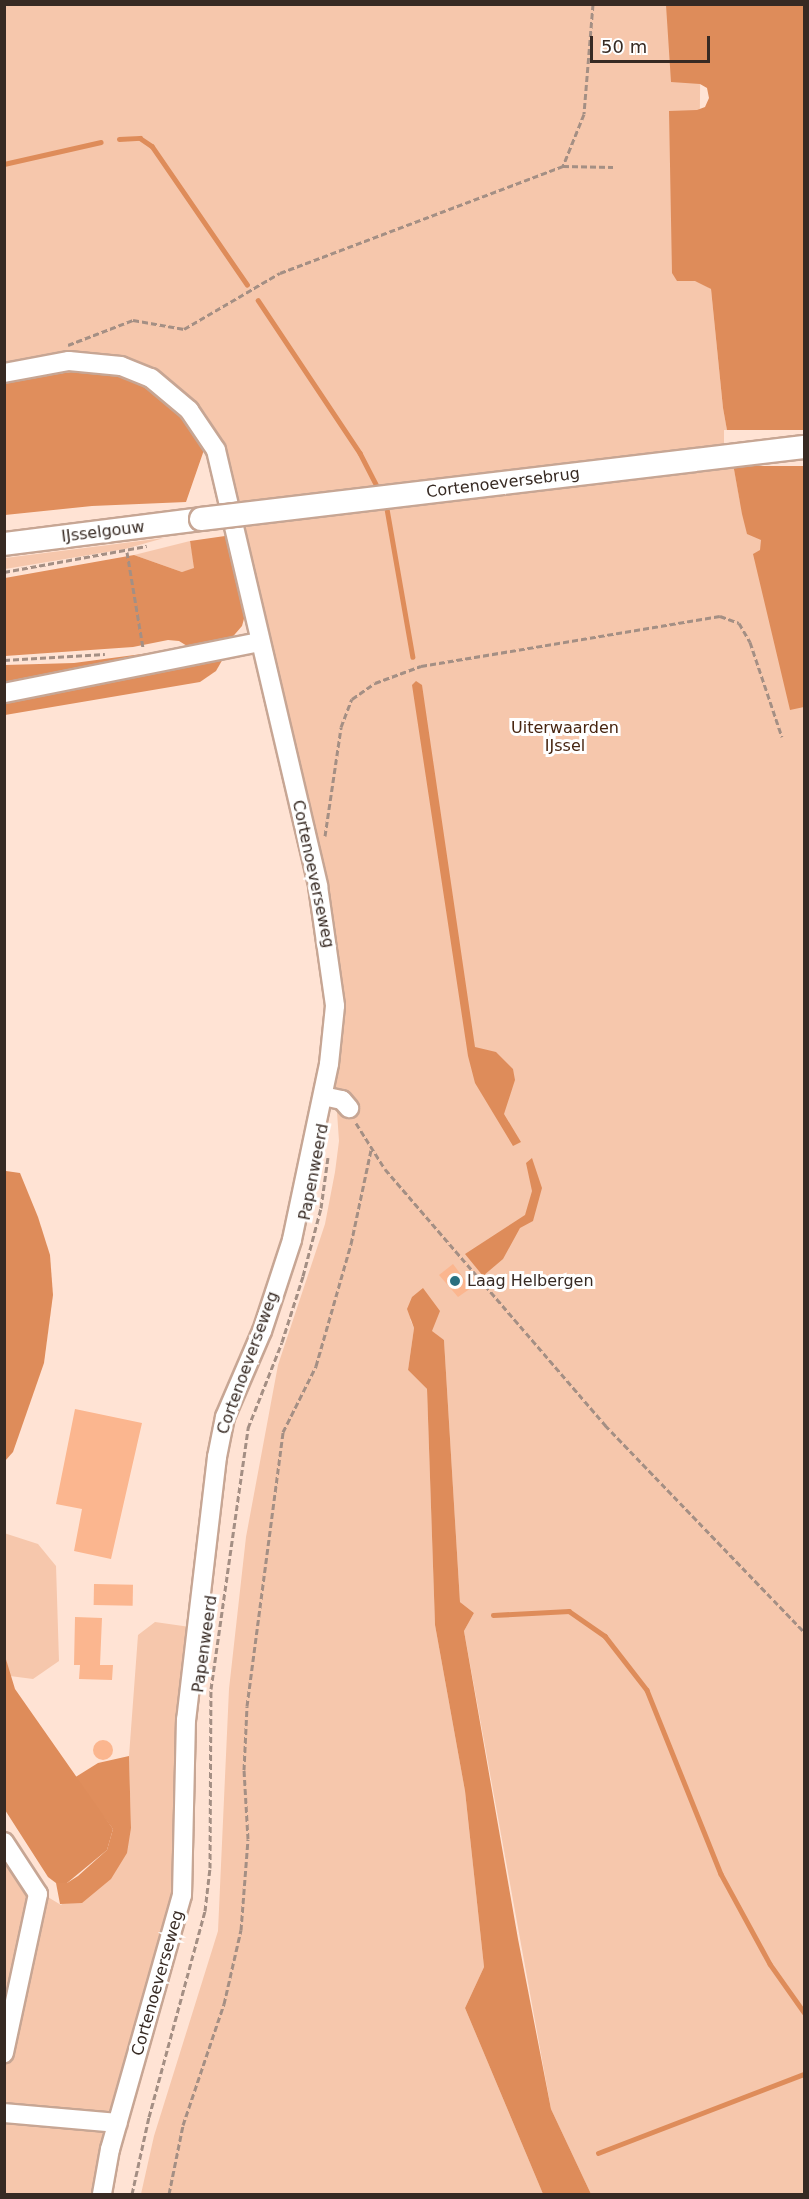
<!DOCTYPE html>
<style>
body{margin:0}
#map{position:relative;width:809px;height:2199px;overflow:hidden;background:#ffe3d4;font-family:"DejaVu Sans",sans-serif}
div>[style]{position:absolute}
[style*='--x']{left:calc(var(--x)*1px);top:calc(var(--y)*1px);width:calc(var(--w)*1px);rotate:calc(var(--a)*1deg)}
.green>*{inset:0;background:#f6c7ac}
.forest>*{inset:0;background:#e08e5c}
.water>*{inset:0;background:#de8c5a}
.pier>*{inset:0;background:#ffe3d4;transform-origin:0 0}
.stream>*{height:4.5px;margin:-2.25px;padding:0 2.25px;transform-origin:2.25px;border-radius:2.25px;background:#de8c5a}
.building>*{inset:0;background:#fbb68f;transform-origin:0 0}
.round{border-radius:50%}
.path>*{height:3px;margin-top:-1.5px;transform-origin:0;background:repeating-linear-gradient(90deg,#a48f84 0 6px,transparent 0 9px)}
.roads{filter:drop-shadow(2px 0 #c7a694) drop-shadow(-2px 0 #c7a694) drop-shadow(0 2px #c7a694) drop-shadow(0 -2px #c7a694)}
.minor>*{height:18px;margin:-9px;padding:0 9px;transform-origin:9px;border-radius:9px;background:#fff}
.major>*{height:22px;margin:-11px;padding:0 11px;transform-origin:11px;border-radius:11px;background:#fff}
.bridges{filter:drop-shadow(2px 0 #c7a694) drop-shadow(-2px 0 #c7a694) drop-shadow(0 2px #c7a694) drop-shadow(0 -2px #c7a694)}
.major-bridge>*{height:22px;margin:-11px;padding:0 11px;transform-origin:11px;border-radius:11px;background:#fff}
.dots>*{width:16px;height:16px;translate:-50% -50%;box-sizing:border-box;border:3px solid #fff;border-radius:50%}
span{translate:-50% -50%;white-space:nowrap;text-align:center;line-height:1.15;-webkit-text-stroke:6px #fff;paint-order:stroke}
.street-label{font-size:16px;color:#372a23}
.park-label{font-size:16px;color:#472510}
.poi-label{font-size:16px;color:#372a23}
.left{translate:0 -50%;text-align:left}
.frame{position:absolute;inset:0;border:6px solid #372a23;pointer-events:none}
.scale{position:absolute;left:590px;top:36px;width:120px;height:27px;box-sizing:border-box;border:3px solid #372a23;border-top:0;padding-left:8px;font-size:18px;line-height:21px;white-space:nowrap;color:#372a23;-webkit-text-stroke:4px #fff;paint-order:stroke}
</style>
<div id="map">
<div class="green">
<i style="clip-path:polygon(4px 5px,701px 5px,698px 281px,711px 289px,723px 408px,740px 502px,763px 542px,804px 668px,804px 2194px,591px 2194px,551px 2109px,464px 1631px,474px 1613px,460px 1602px,444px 1340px,410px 1319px,414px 1328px,408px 1370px,427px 1389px,435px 1625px,465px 1791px,484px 1967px,465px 2008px,543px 2194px,141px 2194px,154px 2136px,218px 1931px,229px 1689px,246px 1537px,278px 1365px,325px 1224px,335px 1172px,339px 1141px,335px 1083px,338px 1011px,222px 444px,205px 413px,149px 368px,85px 354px,5px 363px)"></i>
<i style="clip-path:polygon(164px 538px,125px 549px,5px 569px,5px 558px)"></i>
<i style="clip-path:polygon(190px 541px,195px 569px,182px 572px,134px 555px)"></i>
<i style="clip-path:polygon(4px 1533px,38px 1544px,56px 1566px,59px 1661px,33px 1679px,10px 1676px,5px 1656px)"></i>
<i style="clip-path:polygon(155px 1622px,190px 1627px,177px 1727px,173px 1905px,98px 2194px,5px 2194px,4px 1847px,33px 1888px,61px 1905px,131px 1828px,129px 1756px,138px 1635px)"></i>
</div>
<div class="forest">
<i style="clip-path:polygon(86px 370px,120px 375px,155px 391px,186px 419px,204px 450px,186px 502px,92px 506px,5px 515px,5px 381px)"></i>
<i style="clip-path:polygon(232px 535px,247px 608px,242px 626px,229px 641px,192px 649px,179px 641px,168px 640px,133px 647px,5px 656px,5px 578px,134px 555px,182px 572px,194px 568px,190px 541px)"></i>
<i style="clip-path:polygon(172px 650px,175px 653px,5px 684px,5px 665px,74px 663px)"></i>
<i style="clip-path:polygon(224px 657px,216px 671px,200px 682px,5px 715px,4px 705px,13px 700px)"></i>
<i style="clip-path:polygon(129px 1756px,131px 1828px,127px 1853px,111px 1879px,82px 1903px,60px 1904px,56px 1883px,67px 1883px,78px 1876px,107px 1850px,113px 1829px,74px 1778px,98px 1763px)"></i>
</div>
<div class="water">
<i style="clip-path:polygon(666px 5px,804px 5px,804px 707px,790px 710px,753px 554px,760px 550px,761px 540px,747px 534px,742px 514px,723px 408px,711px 289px,695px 281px,677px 281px,672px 273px,669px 111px,697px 110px,705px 107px,709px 98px,707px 88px,700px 84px,671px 82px)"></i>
<i style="clip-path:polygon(416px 681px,422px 685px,475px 1047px,496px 1052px,513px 1069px,515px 1080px,504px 1114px,521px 1142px,513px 1146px,475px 1083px,468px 1056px,412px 685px)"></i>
<i style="clip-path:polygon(532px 1158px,542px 1188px,533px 1221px,520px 1228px,503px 1259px,483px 1276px,465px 1254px,525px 1215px,532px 1191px,526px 1163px)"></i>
<i style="clip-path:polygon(6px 1171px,20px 1173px,38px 1217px,50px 1255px,53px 1295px,44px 1363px,13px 1452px,5px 1461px)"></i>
<i style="clip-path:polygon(423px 1288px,440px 1311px,432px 1331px,444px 1340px,460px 1602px,474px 1613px,464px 1631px,518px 1939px,551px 2109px,591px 2194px,543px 2194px,465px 2008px,484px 1967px,465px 1791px,435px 1625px,427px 1389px,408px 1370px,414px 1328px,407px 1309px,412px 1297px)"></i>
<i style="clip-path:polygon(5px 1656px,15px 1689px,113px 1829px,107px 1850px,67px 1883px,56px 1883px,48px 1877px,5px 1810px)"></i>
</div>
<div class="pier">
<i style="left:804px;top:430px;width:36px;height:80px;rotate:90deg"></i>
</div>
<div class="stream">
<i style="--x:119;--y:139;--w:21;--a:-3"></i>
<i style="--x:140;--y:138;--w:14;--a:34"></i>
<i style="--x:152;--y:146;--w:168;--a:55.5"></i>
<i style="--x:4;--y:164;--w:99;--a:-12.8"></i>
<i style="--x:258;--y:300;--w:184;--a:56.3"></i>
<i style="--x:360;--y:453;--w:42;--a:62.8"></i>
<i style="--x:386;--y:503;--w:156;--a:80.1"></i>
<i style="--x:493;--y:1615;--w:76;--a:-3"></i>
<i style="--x:569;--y:1611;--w:44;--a:34.8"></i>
<i style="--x:605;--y:1636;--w:68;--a:52.1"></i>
<i style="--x:647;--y:1690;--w:198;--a:68.1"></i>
<i style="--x:721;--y:1874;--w:102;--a:61.4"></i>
<i style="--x:770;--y:1964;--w:59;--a:54.7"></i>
<i style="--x:598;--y:2153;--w:221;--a:-21"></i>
</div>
<div class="building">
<i style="clip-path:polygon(453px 1264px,471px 1288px,458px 1297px,439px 1275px)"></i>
<i style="clip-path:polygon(75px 1409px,142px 1423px,111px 1559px,74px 1551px,82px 1509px,56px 1504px)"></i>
<i style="left:94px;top:1584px;width:39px;height:21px;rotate:1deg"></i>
<i style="clip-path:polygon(75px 1617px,102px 1618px,100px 1665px,113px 1665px,112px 1680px,79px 1679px,80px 1665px,74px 1665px)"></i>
<i class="round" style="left:93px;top:1740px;width:20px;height:20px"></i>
</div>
<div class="path">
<i style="--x:593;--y:4;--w:110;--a:94.7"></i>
<i style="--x:584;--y:114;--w:56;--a:112"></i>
<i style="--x:563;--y:166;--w:50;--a:1.1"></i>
<i style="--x:68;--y:345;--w:70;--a:-21"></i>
<i style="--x:133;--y:320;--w:52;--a:10"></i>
<i style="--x:184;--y:329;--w:111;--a:-30.3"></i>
<i style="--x:280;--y:273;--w:303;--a:-20.7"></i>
<i style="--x:127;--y:552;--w:97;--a:80.5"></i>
<i style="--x:4;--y:572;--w:145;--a:-10.3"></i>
<i style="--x:4;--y:660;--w:101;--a:-3.4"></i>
<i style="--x:325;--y:836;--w:110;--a:-81.6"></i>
<i style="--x:341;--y:727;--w:30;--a:-69"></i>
<i style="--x:352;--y:699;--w:28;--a:-35"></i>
<i style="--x:375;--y:683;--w:49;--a:-20.3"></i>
<i style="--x:421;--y:666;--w:303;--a:-9.5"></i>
<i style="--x:720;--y:616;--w:20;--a:20"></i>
<i style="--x:739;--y:623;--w:22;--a:60"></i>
<i style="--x:750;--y:642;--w:100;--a:71.4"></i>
<i style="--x:356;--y:1123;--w:54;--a:57.8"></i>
<i style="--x:385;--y:1169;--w:338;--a:49.3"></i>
<i style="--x:605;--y:1425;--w:287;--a:46.1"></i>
<i style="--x:132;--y:2194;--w:79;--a:-77.6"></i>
<i style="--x:149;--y:2117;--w:213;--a:-74.8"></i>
<i style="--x:205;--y:1911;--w:43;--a:-83.4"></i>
<i style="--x:210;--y:1868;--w:179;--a:-89.7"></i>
<i style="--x:211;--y:1689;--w:264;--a:-81.9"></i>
<i style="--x:248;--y:1428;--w:92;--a:-68.4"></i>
<i style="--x:282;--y:1342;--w:69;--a:-72.3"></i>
<i style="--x:303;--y:1276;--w:70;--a:-75.2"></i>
<i style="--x:321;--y:1208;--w:51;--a:-82.2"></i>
<i style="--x:169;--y:2194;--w:70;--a:-78.5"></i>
<i style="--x:183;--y:2125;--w:128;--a:-71.3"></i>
<i style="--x:224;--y:2004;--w:76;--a:-77.1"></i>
<i style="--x:241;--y:1930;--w:91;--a:-85.6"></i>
<i style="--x:248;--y:1839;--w:69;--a:-93.3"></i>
<i style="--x:244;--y:1770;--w:64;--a:-87.3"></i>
<i style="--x:247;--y:1706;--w:276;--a:-82.5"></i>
<i style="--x:283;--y:1432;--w:74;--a:-63.4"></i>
<i style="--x:316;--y:1366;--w:127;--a:-74"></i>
<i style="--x:351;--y:1244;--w:96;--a:-78"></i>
</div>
<div class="roads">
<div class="minor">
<i style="--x:4;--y:373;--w:66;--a:-10.5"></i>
<i style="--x:69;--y:361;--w:52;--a:5.5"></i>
<i style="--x:121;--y:366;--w:32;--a:22"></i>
<i style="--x:151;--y:378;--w:50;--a:40.1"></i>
<i style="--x:189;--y:410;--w:48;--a:56"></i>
<i style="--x:216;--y:450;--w:448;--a:76.8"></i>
<i style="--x:318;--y:886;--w:121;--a:81.9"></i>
<i style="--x:335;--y:1006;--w:58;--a:95.9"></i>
<i style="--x:329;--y:1064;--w:180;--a:101.9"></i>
<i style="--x:292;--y:1240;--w:96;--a:108.2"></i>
<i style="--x:262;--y:1331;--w:94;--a:113.3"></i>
<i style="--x:225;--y:1417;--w:41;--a:101.3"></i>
<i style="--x:217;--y:1457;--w:264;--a:96.7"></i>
<i style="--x:186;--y:1719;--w:176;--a:91.3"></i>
<i style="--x:182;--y:1895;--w:264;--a:105.8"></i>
<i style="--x:110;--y:2149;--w:46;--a:100.1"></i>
<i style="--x:4;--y:693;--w:261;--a:-11.3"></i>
<i style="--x:323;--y:1096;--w:19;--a:12"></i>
<i style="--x:342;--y:1100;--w:11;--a:49"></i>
<i style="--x:4;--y:1842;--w:62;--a:56.8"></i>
<i style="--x:38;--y:1894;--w:163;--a:102.1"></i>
<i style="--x:4;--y:2113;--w:114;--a:5"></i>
</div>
<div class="major">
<i style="--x:4;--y:544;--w:199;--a:-7.2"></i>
</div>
</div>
<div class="bridges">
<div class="major-bridge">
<i style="--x:201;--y:519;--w:607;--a:-6.81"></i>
</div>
</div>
<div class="dots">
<i style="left:455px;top:1281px;background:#2a6f7f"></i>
</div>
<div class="street-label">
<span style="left:503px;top:483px;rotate:-7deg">Cortenoeversebrug</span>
<span style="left:103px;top:532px;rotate:-7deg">IJsselgouw</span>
<span style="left:313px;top:874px;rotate:78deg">Cortenoeverseweg</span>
<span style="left:314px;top:1172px;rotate:-79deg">Papenweerd</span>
<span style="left:248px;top:1363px;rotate:-70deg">Cortenoeverseweg</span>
<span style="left:205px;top:1644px;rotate:-82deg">Papenweerd</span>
<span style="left:158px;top:1983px;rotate:-74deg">Cortenoeverseweg</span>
</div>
<div class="park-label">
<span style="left:565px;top:737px">Uiterwaarden<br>IJssel</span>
</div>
<div class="poi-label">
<span class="left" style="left:467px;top:1281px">Laag Helbergen</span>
</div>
<div class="frame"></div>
<div class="scale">50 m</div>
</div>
